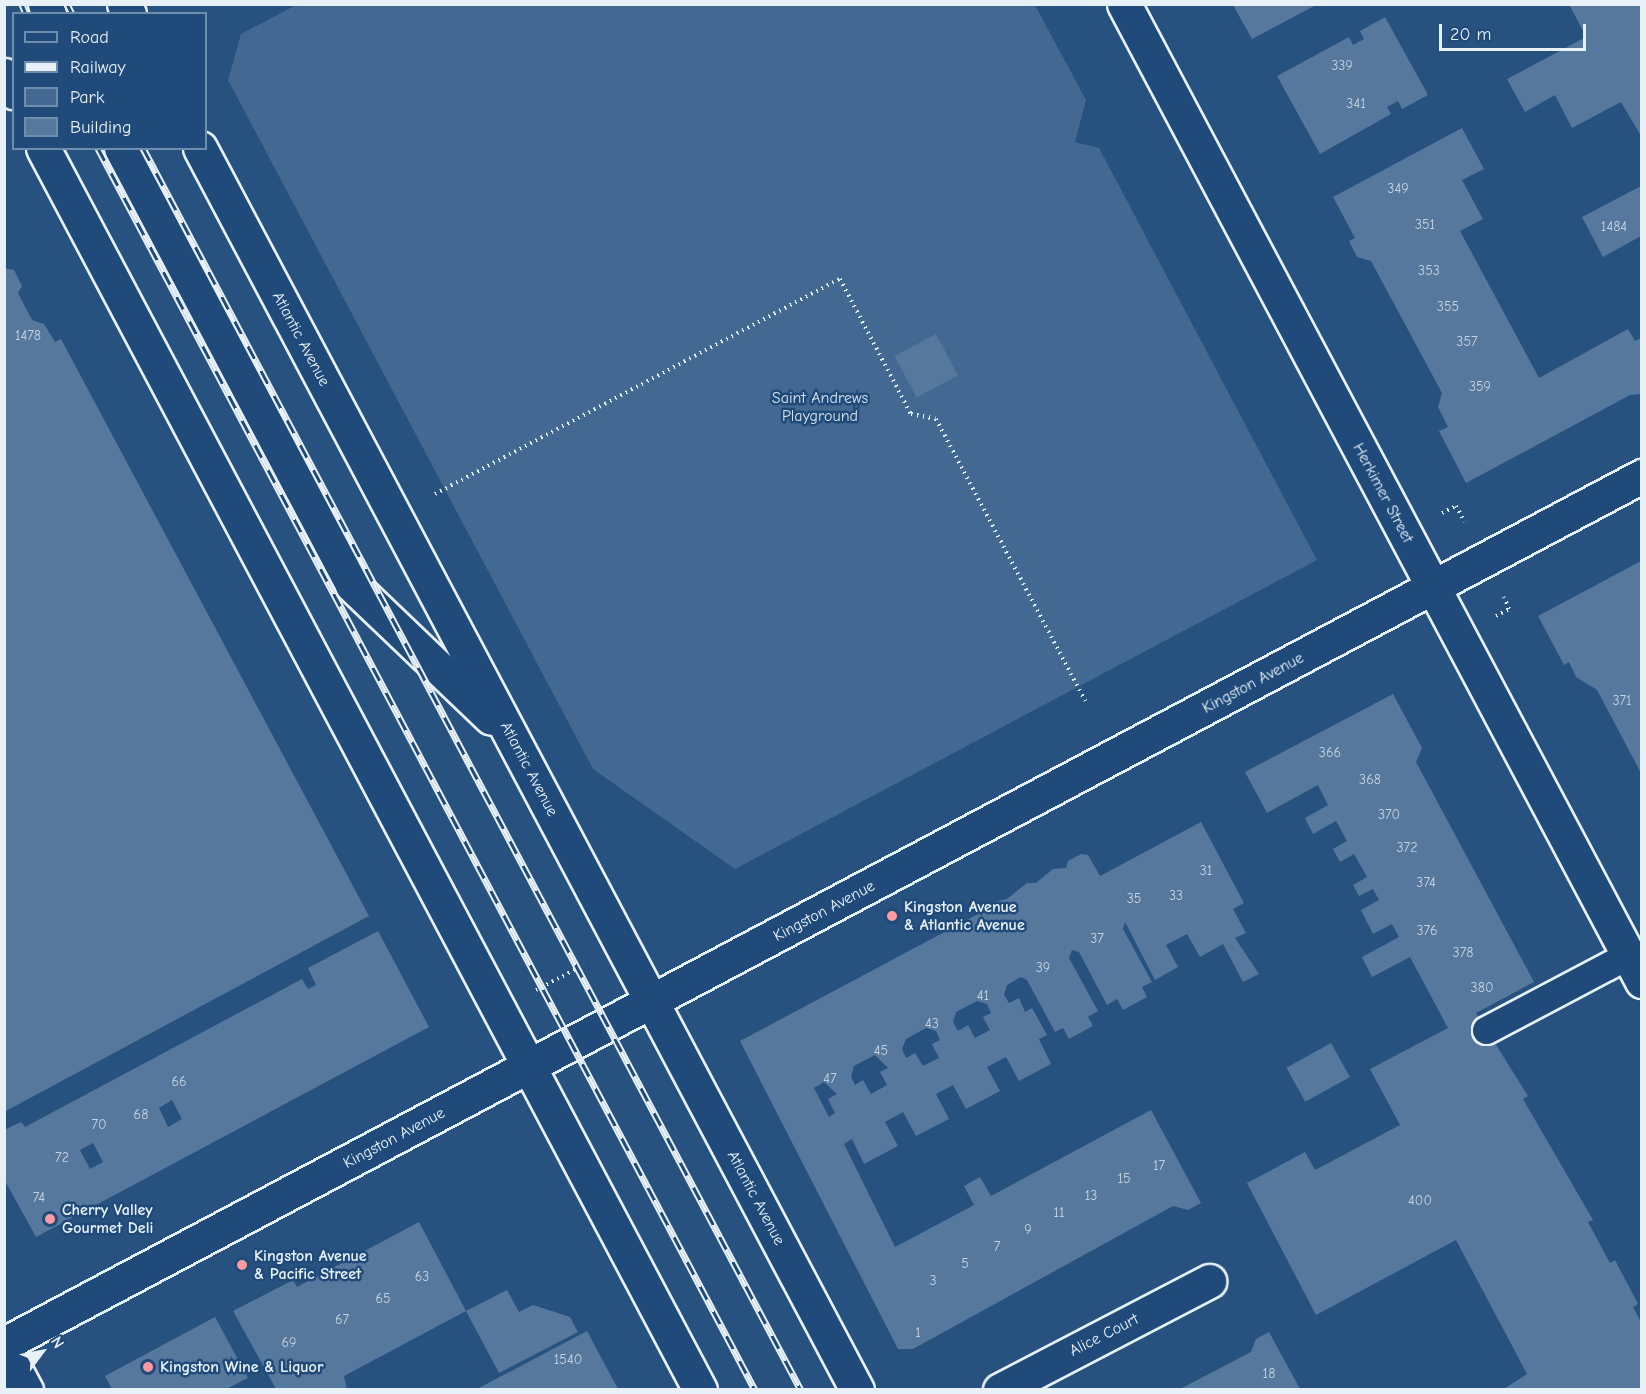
<!DOCTYPE html>
<style>
body{margin:0}
#map{position:relative;width:1646px;height:1394px;overflow:hidden;background:#27517f;font-family:"Comic Neue",sans-serif}
div>[style]{position:absolute}
[style*='--x']{left:calc(var(--x)*1px);top:calc(var(--y)*1px);width:calc(var(--w)*1px);rotate:calc(var(--a)*1deg)}
.green>*{inset:0;background:#436891}
.building>*{inset:0;background:#57789d;transform-origin:0 0}
.path>*{height:4px;margin-top:-2px;transform-origin:0;background:repeating-linear-gradient(90deg,#e8f1f8 0 1.5px,transparent 0 6px)}
.roads{filter:drop-shadow(2px 0 #e8f1f8) drop-shadow(-2px 0 #e8f1f8) drop-shadow(0 2px #e8f1f8) drop-shadow(0 -2px #e8f1f8)}
.lane>*{height:27px;margin:-13.5px;padding:0 13.5px;transform-origin:13.5px;border-radius:13.5px;background:#1f4a7a}
.street>*{height:33px;margin:-16.5px;padding:0 16.5px;transform-origin:16.5px;border-radius:16.5px;background:#1f4a7a}
.primary>*{height:33px;margin:-16.5px;padding:0 16.5px;transform-origin:16.5px;border-radius:16.5px;background:#1f4a7a}
.rail>*{height:7px;margin-top:-3.5px;transform-origin:0;background:repeating-linear-gradient(90deg,#1f4a7a 0 14px,#e8f1f8 0 28px);box-sizing:border-box;border-block:2px solid #e8f1f8}
.dots>*{width:16px;height:16px;translate:-50% -50%;box-sizing:border-box;border:3px solid #1f4a7a;border-radius:50%}
span{translate:-50% -50%;white-space:nowrap;text-align:center;line-height:1.15;-webkit-text-stroke:5px #1f4a7a;paint-order:stroke}
.number-label{font-size:14px;color:#c4d3e1}
.number-label span{-webkit-text-stroke-width:0}
.street-label{font-size:16px;color:#e8f1f8}
.park-label{font-size:16px;color:#d8e3ee}
.poi-label{font-size:16px;color:#e8f1f8;font-weight:700}
.left{translate:0 -50%;text-align:left}
.frame{position:absolute;inset:0;border:6px solid #e8f1f8;pointer-events:none}
.legend{position:absolute;left:12px;top:12px;width:195px;height:138px;box-sizing:border-box;background:#1f4a7a;border:2px solid #6f8dac;margin:0;padding:8px 10px;list-style:none;font-size:18px;color:#e8f1f8}
.legend li{display:flex;align-items:center;gap:12px;height:30px}
.legend b{width:30px;border:2px solid #6f8dac}
.north{position:absolute;left:12px;top:1322px;width:60px;height:60px;-webkit-text-stroke:4px #1f4a7a;paint-order:stroke;rotate:58deg;font-size:16px;font-weight:700;line-height:24px;text-align:center;color:#e8f1f8}
.north::after{content:'';display:block;margin:auto;width:21px;height:27px;background:#e8f1f8;clip-path:polygon(50% 0,100% 100%,50% 72%,0 100%)}
.scale{position:absolute;left:1439px;top:24px;width:147px;height:27px;box-sizing:border-box;border:3px solid #e8f1f8;border-top:0;padding-left:8px;font-size:18px;line-height:21px;white-space:nowrap;color:#e8f1f8;-webkit-text-stroke:4px #1f4a7a;paint-order:stroke}
</style>
<div id="map">
<div class="green">
<i style="clip-path:polygon(296px 5px,1035px 5px,1086px 100px,1075px 142px,1099px 148px,1317px 560px,735px 869px,593px 769px,228px 80px,241px 34px)"></i>
</div>
<div class="building">
<i style="clip-path:polygon(1569px 4px,1641px 4px,1641px 136px,1621px 102px,1572px 128px,1555px 95px,1525px 112px,1507px 79px,1586px 37px)"></i>
<i style="clip-path:polygon(1233px 5px,1316px 5px,1252px 39px)"></i>
<i style="clip-path:polygon(1385px 17px,1428px 95px,1402px 109px,1398px 101px,1387px 107px,1391px 114px,1320px 154px,1277px 76px,1349px 37px,1353px 45px,1364px 39px,1360px 31px)"></i>
<i style="clip-path:polygon(1462px 128px,1484px 169px,1462px 180px,1483px 219px,1460px 231px,1539px 378px,1628px 329px,1635px 341px,1641px 338px,1641px 394px,1630px 395px,1466px 483px,1439px 431px,1448px 427px,1438px 407px,1442px 393px,1371px 261px,1357px 257px,1349px 241px,1355px 238px,1333px 197px)"></i>
<i style="clip-path:polygon(1641px 186px,1641px 236px,1603px 257px,1582px 217px)"></i>
<i style="clip-path:polygon(4px 268px,14px 270px,22px 286px,18px 293px,32px 320px,44px 324px,55px 342px,61px 339px,369px 916px,4px 1112px)"></i>
<i style="left:936px;top:334px;width:47px;height:47px;rotate:62deg"></i>
<i style="clip-path:polygon(1641px 561px,1641px 773px,1597px 690px,1576px 677px,1569px 662px,1564px 665px,1538px 616px)"></i>
<i style="clip-path:polygon(1393px 694px,1422px 748px,1416px 762px,1423px 775px,1534px 982px,1476px 1013px,1528px 1096px,1523px 1099px,1593px 1220px,1588px 1222px,1610px 1263px,1615px 1260px,1638px 1304px,1633px 1307px,1641px 1322px,1641px 1389px,1504px 1389px,1527px 1374px,1456px 1240px,1316px 1315px,1247px 1183px,1305px 1152px,1315px 1170px,1400px 1125px,1370px 1069px,1448px 1028px,1410px 957px,1372px 977px,1362px 957px,1399px 937px,1392px 924px,1373px 934px,1361px 910px,1379px 900px,1373px 889px,1359px 896px,1353px 885px,1367px 877px,1354px 854px,1340px 862px,1333px 849px,1347px 841px,1336px 821px,1313px 834px,1305px 818px,1328px 805px,1318px 785px,1267px 813px,1245px 772px)"></i>
<i style="clip-path:polygon(evenodd,1201px 822px,1244px 903px,1233px 909px,1246px 933px,1235px 938px,1259px 974px,1243px 982px,1223px 944px,1200px 957px,1187px 934px,1166px 945px,1178px 967px,1155px 980px,1125px 922px,1123px 929px,1152px 982px,1142px 987px,1147px 997px,1123px 1010px,1117px 999px,1107px 1005px,1079px 952px,1072px 950px,1069px 958px,1098px 1011px,1088px 1017px,1093px 1026px,1069px 1039px,1063px 1028px,1055px 1032px,1027px 980px,1021px 977px,1007px 985px,1004px 995px,1009px 1003px,1019px 998px,1025px 1012px,1032px 1008px,1047px 1035px,1039px 1039px,1051px 1064px,1019px 1081px,1006px 1057px,987px 1067px,1000px 1091px,966px 1109px,953px 1085px,936px 1094px,949px 1119px,916px 1136px,903px 1112px,885px 1122px,898px 1146px,864px 1164px,852px 1139px,844px 1144px,895px 1247px,974px 1205px,964px 1186px,980px 1177px,991px 1196px,1151px 1110px,1201px 1203px,1188px 1210px,1173px 1206px,913px 1349px,898px 1349px,740px 1041px,982px 912px,988px 903px,1007px 899px,1027px 883px,1036px 883px,1053px 869px,1066px 868px,1068px 861px,1081px 854px,1088px 855px,1100px 876px,1201px 822px,977px 1001px,987px 1004px,991px 1013px,983px 1017px,990px 1030px,975px 1038px,968px 1025px,958px 1031px,953px 1022px,956px 1012px,977px 1001px,1201px 822px,926px 1028px,936px 1031px,940px 1040px,932px 1044px,939px 1058px,923px 1066px,915px 1053px,906px 1058px,902px 1049px,906px 1039px,926px 1028px,1201px 822px,875px 1055px,888px 1068px,880px 1072px,887px 1085px,871px 1094px,863px 1080px,855px 1085px,851px 1077px,854px 1066px,875px 1055px,1201px 822px,824px 1082px,837px 1094px,828px 1099px,835px 1113px,829px 1117px,814px 1088px,824px 1082px)"></i>
<i style="clip-path:polygon(evenodd,378px 931px,429px 1027px,36px 1237px,4px 1179px,4px 1130px,21px 1122px,25px 1127px,302px 979px,308px 989px,316px 985px,308px 968px,378px 931px,172px 1100px,182px 1119px,168px 1127px,159px 1108px,172px 1100px,378px 931px,93px 1143px,103px 1162px,90px 1169px,80px 1150px,93px 1143px)"></i>
<i style="left:1331px;top:1043px;width:39px;height:51px;rotate:61deg"></i>
<i style="clip-path:polygon(419px 1222px,466px 1311px,507px 1290px,519px 1312px,533px 1305px,570px 1317px,578px 1332px,499px 1373px,466px 1311px,344px 1376px,347px 1389px,276px 1389px,233px 1311px,293px 1280px,297px 1287px)"></i>
<i style="clip-path:polygon(215px 1317px,248px 1378px,226px 1389px,112px 1389px,105px 1376px)"></i>
<i style="clip-path:polygon(587px 1331px,618px 1389px,477px 1389px)"></i>
<i style="clip-path:polygon(1269px 1332px,1300px 1389px,1180px 1389px,1251px 1352px,1256px 1339px)"></i>
</div>
<div class="path">
<i style="--x:435;--y:494;--w:459;--a:-28"></i>
<i style="--x:840;--y:279;--w:153;--a:62.3"></i>
<i style="--x:911;--y:414;--w:25;--a:11"></i>
<i style="--x:936;--y:419;--w:319;--a:62.1"></i>
<i style="--x:1442;--y:513;--w:16;--a:-27"></i>
<i style="--x:1456;--y:506;--w:18;--a:61"></i>
<i style="--x:1496;--y:616;--w:15;--a:-28"></i>
<i style="--x:1509;--y:609;--w:13;--a:-113"></i>
<i style="--x:536;--y:990;--w:54;--a:-27.5"></i>
</div>
<div class="roads">
<div class="lane">
<i style="--x:1486;--y:1030;--w:161;--a:-27.8"></i>
</div>
<div class="street">
<i style="--x:1124;--y:4;--w:1106;--a:62.07"></i>
<i style="--x:4;--y:1344;--w:1854;--a:-27.92"></i>
<i style="--x:4;--y:1349;--w:47;--a:61.8"></i>
<i style="--x:1000;--y:1390;--w:236;--a:-27.5"></i>
</div>
<div class="primary">
<i style="--x:45;--y:4;--w:11;--a:68"></i>
<i style="--x:124;--y:4;--w:11;--a:63"></i>
<i style="--x:4;--y:75;--w:20;--a:60"></i>
<i style="--x:43;--y:148;--w:1405;--a:62.12"></i>
<i style="--x:121;--y:148;--w:494;--a:62.1"></i>
<i style="--x:352;--y:585;--w:192;--a:43.7"></i>
<i style="--x:200;--y:148;--w:1405;--a:62.12"></i>
</div>
</div>
<div class="rail">
<i style="--x:22;--y:4;--w:11;--a:68"></i>
<i style="--x:67;--y:4;--w:11;--a:63"></i>
<i style="--x:98;--y:148;--w:1405;--a:62.12"></i>
<i style="--x:143;--y:148;--w:1406;--a:62.09"></i>
</div>
<div class="dots">
<i style="left:892px;top:916px;background:#ff9aa2"></i>
<i style="left:50px;top:1219px;background:#ff9aa2"></i>
<i style="left:242px;top:1265px;background:#ff9aa2"></i>
<i style="left:148px;top:1367px;background:#ff9aa2"></i>
</div>
<div class="number-label">
<span style="left:1342px;top:66px">339</span>
<span style="left:1356px;top:104px">341</span>
<span style="left:1398px;top:189px">349</span>
<span style="left:1425px;top:225px">351</span>
<span style="left:1614px;top:227px">1484</span>
<span style="left:1429px;top:271px">353</span>
<span style="left:1448px;top:307px">355</span>
<span style="left:28px;top:336px">1478</span>
<span style="left:1467px;top:342px">357</span>
<span style="left:1480px;top:387px">359</span>
<span style="left:1622px;top:701px">371</span>
<span style="left:1330px;top:753px">366</span>
<span style="left:1370px;top:780px">368</span>
<span style="left:1389px;top:815px">370</span>
<span style="left:1407px;top:848px">372</span>
<span style="left:1206px;top:871px">31</span>
<span style="left:1426px;top:883px">374</span>
<span style="left:1176px;top:896px">33</span>
<span style="left:1134px;top:899px">35</span>
<span style="left:1427px;top:931px">376</span>
<span style="left:1097px;top:939px">37</span>
<span style="left:1463px;top:953px">378</span>
<span style="left:1043px;top:968px">39</span>
<span style="left:1482px;top:988px">380</span>
<span style="left:983px;top:996px">41</span>
<span style="left:932px;top:1024px">43</span>
<span style="left:881px;top:1051px">45</span>
<span style="left:830px;top:1079px">47</span>
<span style="left:179px;top:1082px">66</span>
<span style="left:141px;top:1115px">68</span>
<span style="left:99px;top:1125px">70</span>
<span style="left:62px;top:1158px">72</span>
<span style="left:1159px;top:1166px">17</span>
<span style="left:1124px;top:1179px">15</span>
<span style="left:1091px;top:1196px">13</span>
<span style="left:39px;top:1198px">74</span>
<span style="left:1420px;top:1201px">400</span>
<span style="left:1059px;top:1213px">11</span>
<span style="left:1028px;top:1230px">9</span>
<span style="left:997px;top:1247px">7</span>
<span style="left:965px;top:1264px">5</span>
<span style="left:422px;top:1277px">63</span>
<span style="left:933px;top:1281px">3</span>
<span style="left:383px;top:1299px">65</span>
<span style="left:342px;top:1320px">67</span>
<span style="left:918px;top:1333px">1</span>
<span style="left:289px;top:1343px">69</span>
<span style="left:568px;top:1360px">1540</span>
<span style="left:1269px;top:1374px">18</span>
</div>
<div class="street-label">
<span style="left:301px;top:339px;rotate:62deg">Atlantic Avenue</span>
<span style="left:1383px;top:493px;rotate:62deg">Herkimer Street</span>
<span style="left:1253px;top:683px;rotate:-28deg">Kingston Avenue</span>
<span style="left:529px;top:769px;rotate:62deg">Atlantic Avenue</span>
<span style="left:824px;top:911px;rotate:-28deg">Kingston Avenue</span>
<span style="left:394px;top:1138px;rotate:-28deg">Kingston Avenue</span>
<span style="left:756px;top:1198px;rotate:62deg">Atlantic Avenue</span>
<span style="left:1104px;top:1335px;rotate:-27deg">Alice Court</span>
</div>
<div class="park-label">
<span style="left:820px;top:407px">Saint Andrews<br>Playground</span>
</div>
<div class="poi-label">
<span class="left" style="left:904px;top:916px">Kingston Avenue<br>&amp; Atlantic Avenue</span>
<span class="left" style="left:62px;top:1219px">Cherry Valley<br>Gourmet Deli</span>
<span class="left" style="left:254px;top:1265px">Kingston Avenue<br>&amp; Pacific Street</span>
<span class="left" style="left:160px;top:1367px">Kingston Wine &amp; Liquor</span>
</div>
<div class="frame"></div>
<ul class="legend">
<li><b style="height:8px;background:#1f4a7a"></b>Road</li>
<li><b style="height:8px;background:#e8f1f8"></b>Railway</li>
<li><b style="height:16px;background:#436891"></b>Park</li>
<li><b style="height:16px;background:#57789d"></b>Building</li>
</ul>
<div class="north">N</div>
<div class="scale">20 m</div>
</div>
